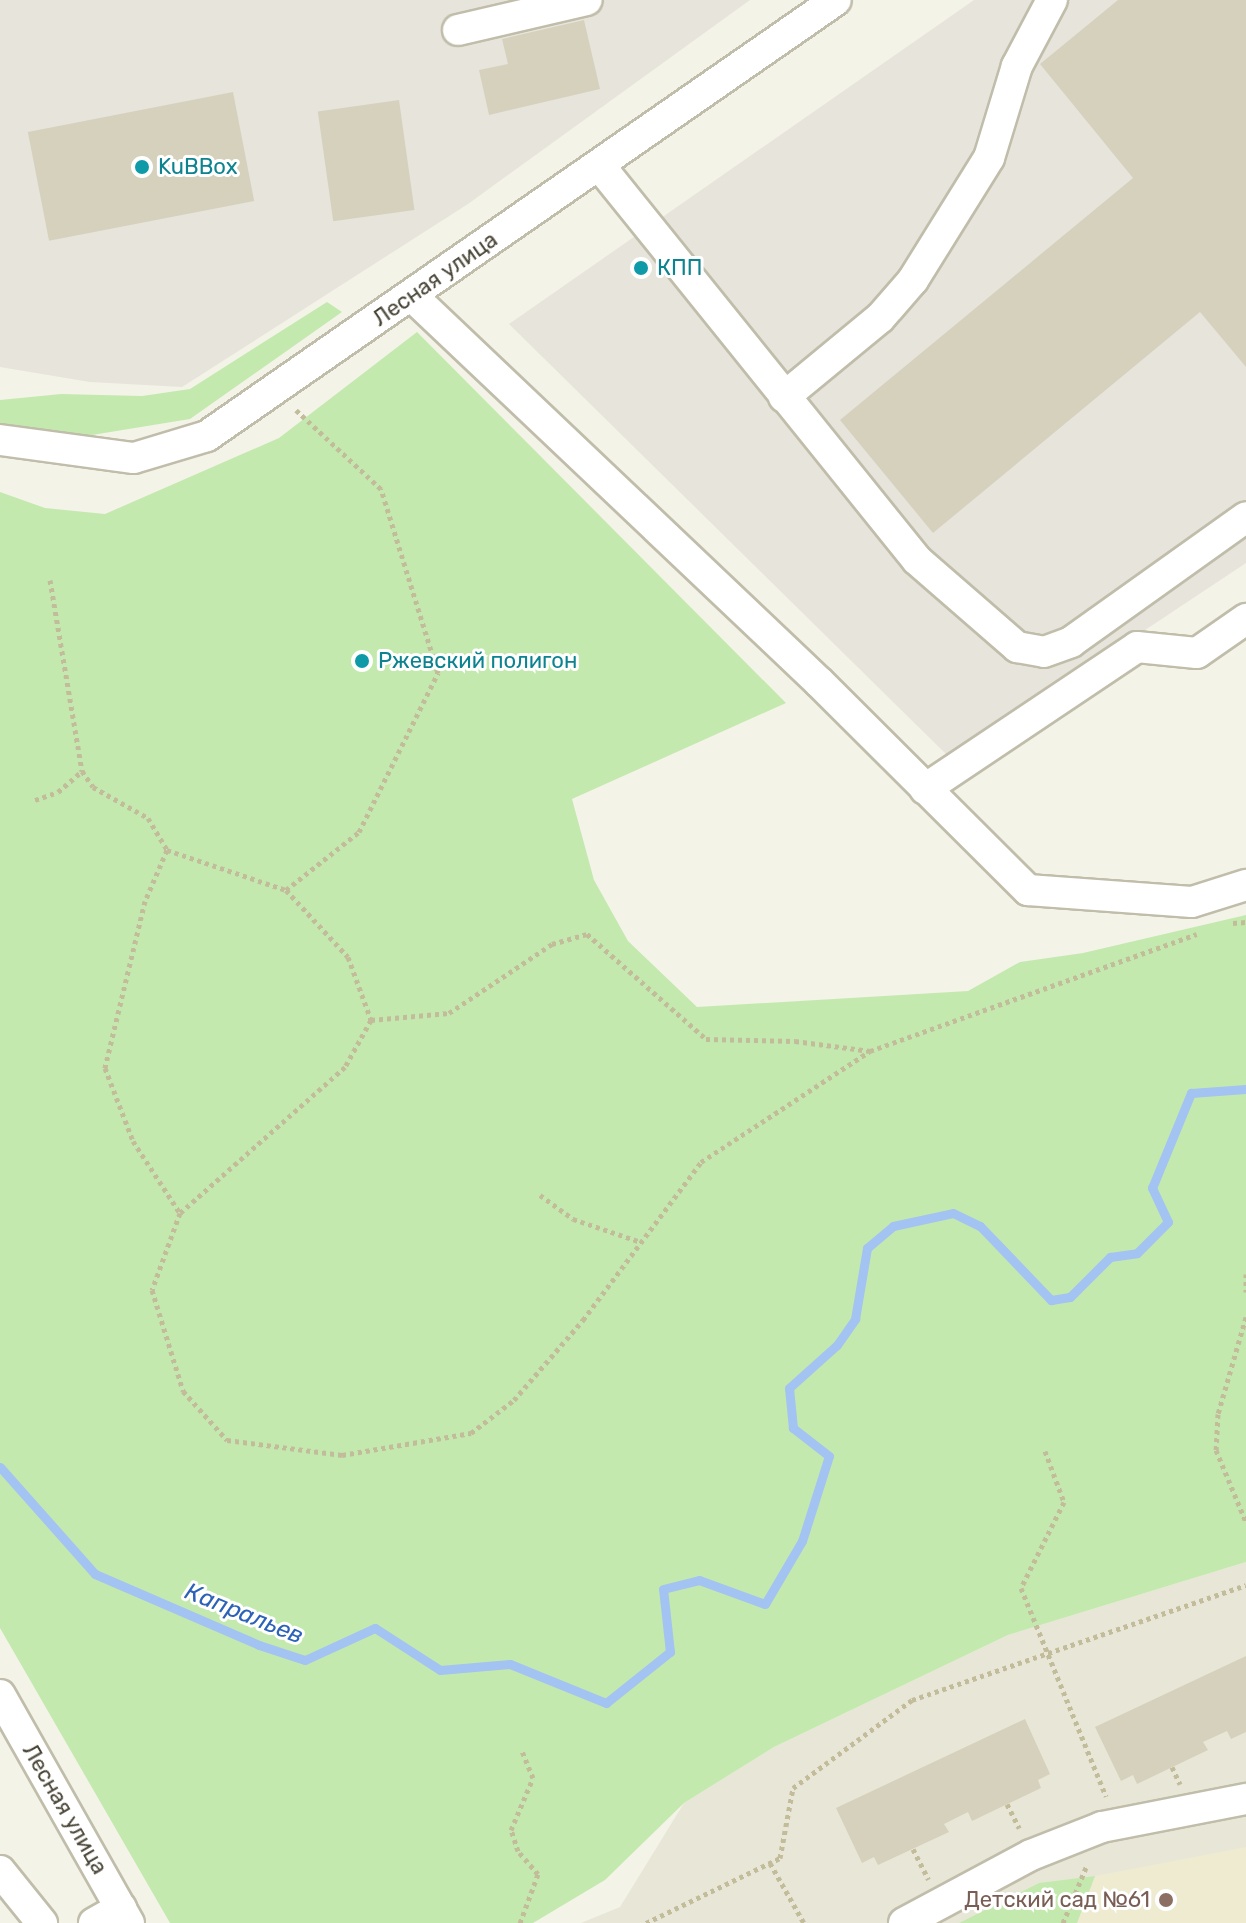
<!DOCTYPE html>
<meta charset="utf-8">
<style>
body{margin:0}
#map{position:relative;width:1246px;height:1923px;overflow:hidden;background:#f4f3e8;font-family:Rubik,sans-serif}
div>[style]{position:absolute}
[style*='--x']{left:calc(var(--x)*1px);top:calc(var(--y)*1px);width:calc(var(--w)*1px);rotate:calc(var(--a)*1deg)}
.residential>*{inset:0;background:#e8e6d6}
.industrial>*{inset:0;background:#e7e4dc}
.education>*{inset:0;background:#eeebd1}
.green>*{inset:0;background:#c4e9af}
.stream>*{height:9px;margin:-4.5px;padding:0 4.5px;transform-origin:4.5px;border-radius:4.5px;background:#a3c3f2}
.building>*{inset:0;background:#d6d1bd;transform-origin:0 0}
.path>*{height:5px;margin-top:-2.5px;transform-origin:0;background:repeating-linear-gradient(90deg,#c2bc9b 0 4px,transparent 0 8px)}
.roads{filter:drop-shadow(2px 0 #c0bdaa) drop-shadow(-2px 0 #c0bdaa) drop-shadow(0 2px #c0bdaa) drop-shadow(0 -2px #c0bdaa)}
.minor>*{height:30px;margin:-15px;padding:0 15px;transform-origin:15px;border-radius:15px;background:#fff}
.dots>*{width:22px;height:22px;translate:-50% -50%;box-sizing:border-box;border:4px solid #fff;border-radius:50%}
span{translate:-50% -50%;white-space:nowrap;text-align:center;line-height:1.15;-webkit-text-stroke:6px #fff;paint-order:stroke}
.culture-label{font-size:22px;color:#0d838f}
.left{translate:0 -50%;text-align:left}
.street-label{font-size:22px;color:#484436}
.education-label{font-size:22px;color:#785e54}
.right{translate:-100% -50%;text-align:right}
.water-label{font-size:24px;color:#2c62b7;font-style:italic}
</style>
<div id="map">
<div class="residential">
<i style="clip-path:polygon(1246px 1562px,1246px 1923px,581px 1923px,620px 1907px,684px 1803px,774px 1747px,1008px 1635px)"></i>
</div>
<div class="industrial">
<i style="clip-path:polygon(0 0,750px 0,468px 204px,182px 387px,90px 382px,0 367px)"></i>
<i style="clip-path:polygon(974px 0,1246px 0,1246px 563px,951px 759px,509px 324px)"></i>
</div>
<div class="education">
<i style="clip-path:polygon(1246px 1847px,1246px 1923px,1077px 1923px,1095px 1876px)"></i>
</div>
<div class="green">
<i style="clip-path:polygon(327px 302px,342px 312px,190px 419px,0 450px,0 400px,61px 394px,142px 396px,190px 389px)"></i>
<i style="clip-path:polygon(417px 332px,786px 703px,572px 799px,594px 880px,628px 941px,697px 1007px,968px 991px,1020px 962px,1083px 953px,1246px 915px,1246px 1562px,1008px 1635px,774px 1747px,684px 1803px,605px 1880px,533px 1923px,170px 1923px,0 1628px,0 492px,45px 508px,105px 514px,279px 438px)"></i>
<i style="clip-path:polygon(1095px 1876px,1077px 1923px,959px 1923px,1039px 1883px)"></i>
</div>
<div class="stream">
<i style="--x:0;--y:1467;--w:143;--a:48.4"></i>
<i style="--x:95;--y:1574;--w:179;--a:23.4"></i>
<i style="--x:259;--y:1645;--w:48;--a:18.1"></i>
<i style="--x:305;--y:1660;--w:77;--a:-24.6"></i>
<i style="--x:375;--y:1628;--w:77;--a:32.9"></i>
<i style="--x:440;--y:1670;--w:70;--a:-4.9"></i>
<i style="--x:510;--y:1664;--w:104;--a:22.1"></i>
<i style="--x:606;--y:1703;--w:82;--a:-38.6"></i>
<i style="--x:670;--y:1652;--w:63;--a:-96.3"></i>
<i style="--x:663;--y:1589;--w:37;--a:-14"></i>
<i style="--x:699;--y:1580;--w:70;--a:20"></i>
<i style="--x:765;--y:1604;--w:73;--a:-59.6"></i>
<i style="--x:802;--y:1541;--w:89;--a:-72.4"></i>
<i style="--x:829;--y:1456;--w:46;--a:-142.1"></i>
<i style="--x:793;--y:1428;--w:40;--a:-95.7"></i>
<i style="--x:789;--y:1388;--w:64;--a:-41.9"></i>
<i style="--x:837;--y:1345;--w:32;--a:-55"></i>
<i style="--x:855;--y:1319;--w:72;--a:-80.4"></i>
<i style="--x:867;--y:1248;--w:34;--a:-40"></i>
<i style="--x:893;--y:1226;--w:61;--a:-12.2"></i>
<i style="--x:953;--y:1213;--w:30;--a:26"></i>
<i style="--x:980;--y:1226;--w:103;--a:46.2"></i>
<i style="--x:1051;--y:1300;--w:19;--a:-9"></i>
<i style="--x:1070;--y:1297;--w:57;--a:-45"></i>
<i style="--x:1110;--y:1257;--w:27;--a:-8"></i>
<i style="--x:1137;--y:1253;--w:44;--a:-45"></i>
<i style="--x:1168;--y:1222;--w:38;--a:-115"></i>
<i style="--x:1152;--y:1188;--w:103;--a:-67.7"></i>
<i style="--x:1191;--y:1093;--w:55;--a:-4.2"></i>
</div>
<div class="building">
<i style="clip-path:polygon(1118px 0,1246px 0,1246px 367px,1200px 312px,933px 533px,840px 420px,1133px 178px,1040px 64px)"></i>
<i style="clip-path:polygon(584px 20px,600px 89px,489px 115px,479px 70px,508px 64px,502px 39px)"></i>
<i style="left:233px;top:92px;width:111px;height:209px;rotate:79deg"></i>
<i style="left:399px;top:100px;width:111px;height:82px;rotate:82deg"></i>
<i style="left:641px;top:259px;width:12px;height:13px;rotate:48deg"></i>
<i style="clip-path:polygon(1246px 1656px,1246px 1732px,1231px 1739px,1227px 1731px,1203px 1742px,1208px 1750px,1137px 1784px,1133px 1775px,1121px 1781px,1095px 1727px)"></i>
<i style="clip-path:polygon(1025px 1719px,1050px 1774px,1038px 1780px,1041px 1788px,972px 1821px,968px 1812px,944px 1824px,949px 1832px,878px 1865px,874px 1857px,862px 1863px,836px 1808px)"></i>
</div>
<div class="path">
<i style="--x:50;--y:580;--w:194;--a:80.5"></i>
<i style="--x:82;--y:771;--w:19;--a:55"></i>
<i style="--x:93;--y:787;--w:63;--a:29.4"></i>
<i style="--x:148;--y:818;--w:37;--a:59"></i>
<i style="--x:167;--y:850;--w:126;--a:18.6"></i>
<i style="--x:286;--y:890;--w:91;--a:47.2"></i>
<i style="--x:348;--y:957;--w:67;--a:69.9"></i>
<i style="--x:371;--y:1020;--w:54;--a:119"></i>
<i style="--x:345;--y:1067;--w:220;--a:138.5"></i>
<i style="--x:180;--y:1213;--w:82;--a:110"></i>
<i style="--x:152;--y:1290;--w:106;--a:72.9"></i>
<i style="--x:183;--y:1391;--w:66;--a:48.1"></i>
<i style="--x:227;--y:1440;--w:116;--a:7.4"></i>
<i style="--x:342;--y:1455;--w:131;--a:-9.7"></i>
<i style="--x:471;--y:1433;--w:54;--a:-37.5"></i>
<i style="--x:514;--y:1400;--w:106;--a:-49.2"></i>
<i style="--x:583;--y:1320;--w:197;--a:-53.2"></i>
<i style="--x:701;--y:1162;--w:202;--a:-33.3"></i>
<i style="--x:870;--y:1051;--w:347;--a:-19.7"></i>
<i style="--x:35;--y:800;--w:24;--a:-19"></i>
<i style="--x:58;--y:792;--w:32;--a:-41"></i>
<i style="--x:167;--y:850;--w:56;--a:113.3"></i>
<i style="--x:145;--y:901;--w:172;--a:103.5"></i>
<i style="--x:105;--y:1068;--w:78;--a:69"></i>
<i style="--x:133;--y:1141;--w:86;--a:56.9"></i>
<i style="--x:286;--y:890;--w:93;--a:-38.5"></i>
<i style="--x:359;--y:832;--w:178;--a:-63.6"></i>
<i style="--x:438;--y:673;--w:193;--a:-107.2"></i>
<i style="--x:381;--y:489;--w:116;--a:-137.1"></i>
<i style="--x:1233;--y:923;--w:13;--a:-4"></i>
<i style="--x:371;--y:1020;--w:78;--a:-5.1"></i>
<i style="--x:449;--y:1013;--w:124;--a:-33.8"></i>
<i style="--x:552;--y:944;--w:36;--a:-16"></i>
<i style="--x:587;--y:934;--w:159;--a:41.4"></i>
<i style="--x:706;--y:1039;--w:89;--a:1.3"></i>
<i style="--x:795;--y:1041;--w:76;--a:7.6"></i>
<i style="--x:540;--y:1195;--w:41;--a:36"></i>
<i style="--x:573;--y:1219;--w:69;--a:18.7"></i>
<i style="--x:1246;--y:1274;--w:18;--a:90"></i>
<i style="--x:1246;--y:1317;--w:101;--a:106.1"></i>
<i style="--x:1218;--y:1414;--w:36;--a:93"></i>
<i style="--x:1216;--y:1450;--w:78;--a:67.4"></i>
<i style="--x:1045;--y:1451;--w:54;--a:69.6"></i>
<i style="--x:1064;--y:1502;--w:96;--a:116.6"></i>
<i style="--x:1021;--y:1588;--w:225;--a:67.8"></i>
<i style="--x:1172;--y:1767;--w:19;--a:65"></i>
<i style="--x:1007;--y:1804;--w:27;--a:63"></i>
<i style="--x:913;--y:1849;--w:34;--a:63"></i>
<i style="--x:770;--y:1863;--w:69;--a:60.5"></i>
<i style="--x:520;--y:1923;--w:52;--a:-69.8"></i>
<i style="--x:538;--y:1874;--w:30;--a:-131"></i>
<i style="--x:518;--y:1851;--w:22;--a:-108"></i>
<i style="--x:511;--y:1830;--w:56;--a:-67.1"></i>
<i style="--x:533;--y:1778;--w:29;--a:-112"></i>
<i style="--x:646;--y:1923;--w:149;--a:-25.9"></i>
<i style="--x:780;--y:1858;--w:71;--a:-79.5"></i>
<i style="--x:793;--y:1788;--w:148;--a:-36.5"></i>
<i style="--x:912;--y:1700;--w:353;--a:-19"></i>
<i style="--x:1063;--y:1923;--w:63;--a:-67.5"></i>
</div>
<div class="roads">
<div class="minor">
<i style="--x:458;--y:30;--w:132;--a:-13.1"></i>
<i style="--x:599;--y:165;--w:507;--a:51.16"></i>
<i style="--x:917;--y:560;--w:133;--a:41"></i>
<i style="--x:1017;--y:647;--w:27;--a:10"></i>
<i style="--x:1044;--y:652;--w:29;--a:-20"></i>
<i style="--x:1071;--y:642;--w:215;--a:-35.5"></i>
<i style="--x:412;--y:296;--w:561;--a:43.48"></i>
<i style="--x:819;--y:682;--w:295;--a:44.9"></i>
<i style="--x:1028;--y:890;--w:164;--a:4.2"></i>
<i style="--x:1192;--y:902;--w:57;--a:-17.5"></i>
<i style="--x:784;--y:397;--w:124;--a:-39.5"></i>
<i style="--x:880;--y:318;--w:50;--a:-49"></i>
<i style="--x:913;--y:280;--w:144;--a:-58.1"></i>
<i style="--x:989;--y:158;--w:96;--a:-73.1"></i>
<i style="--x:1017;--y:66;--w:75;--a:-62.1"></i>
<i style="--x:0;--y:440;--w:135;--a:7.7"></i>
<i style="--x:134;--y:458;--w:76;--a:-16.8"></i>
<i style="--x:207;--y:436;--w:765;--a:-34.73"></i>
<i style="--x:925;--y:789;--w:255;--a:-33.8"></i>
<i style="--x:1137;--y:647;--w:60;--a:5.7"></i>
<i style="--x:1197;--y:653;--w:60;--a:-34.8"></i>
<i style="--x:0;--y:1695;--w:262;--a:60.5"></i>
<i style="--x:0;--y:1871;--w:67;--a:51.1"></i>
<i style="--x:94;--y:1923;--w:31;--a:-29"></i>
<i style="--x:904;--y:1923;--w:144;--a:-28.2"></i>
<i style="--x:1031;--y:1855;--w:76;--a:-21.5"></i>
<i style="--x:1102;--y:1827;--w:147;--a:-11"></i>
</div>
</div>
<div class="dots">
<i style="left:142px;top:167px;background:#0f9aa8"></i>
<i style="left:641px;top:268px;background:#0f9aa8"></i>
<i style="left:362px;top:661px;background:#0f9aa8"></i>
<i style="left:1166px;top:1900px;background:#8d6e63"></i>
</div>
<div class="culture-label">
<span class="left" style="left:158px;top:167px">KuBBox</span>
<span class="left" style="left:657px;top:268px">КПП</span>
<span class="left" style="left:378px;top:661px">Ржевский полигон</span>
</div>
<div class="street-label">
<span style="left:435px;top:279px;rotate:-35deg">Лесная улица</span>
<span style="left:65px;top:1809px;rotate:60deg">Лесная улица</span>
</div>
<div class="education-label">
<span class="right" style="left:1150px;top:1900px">Детский сад №61</span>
</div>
<div class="water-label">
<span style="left:244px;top:1614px;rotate:22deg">Капральев</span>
</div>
</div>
